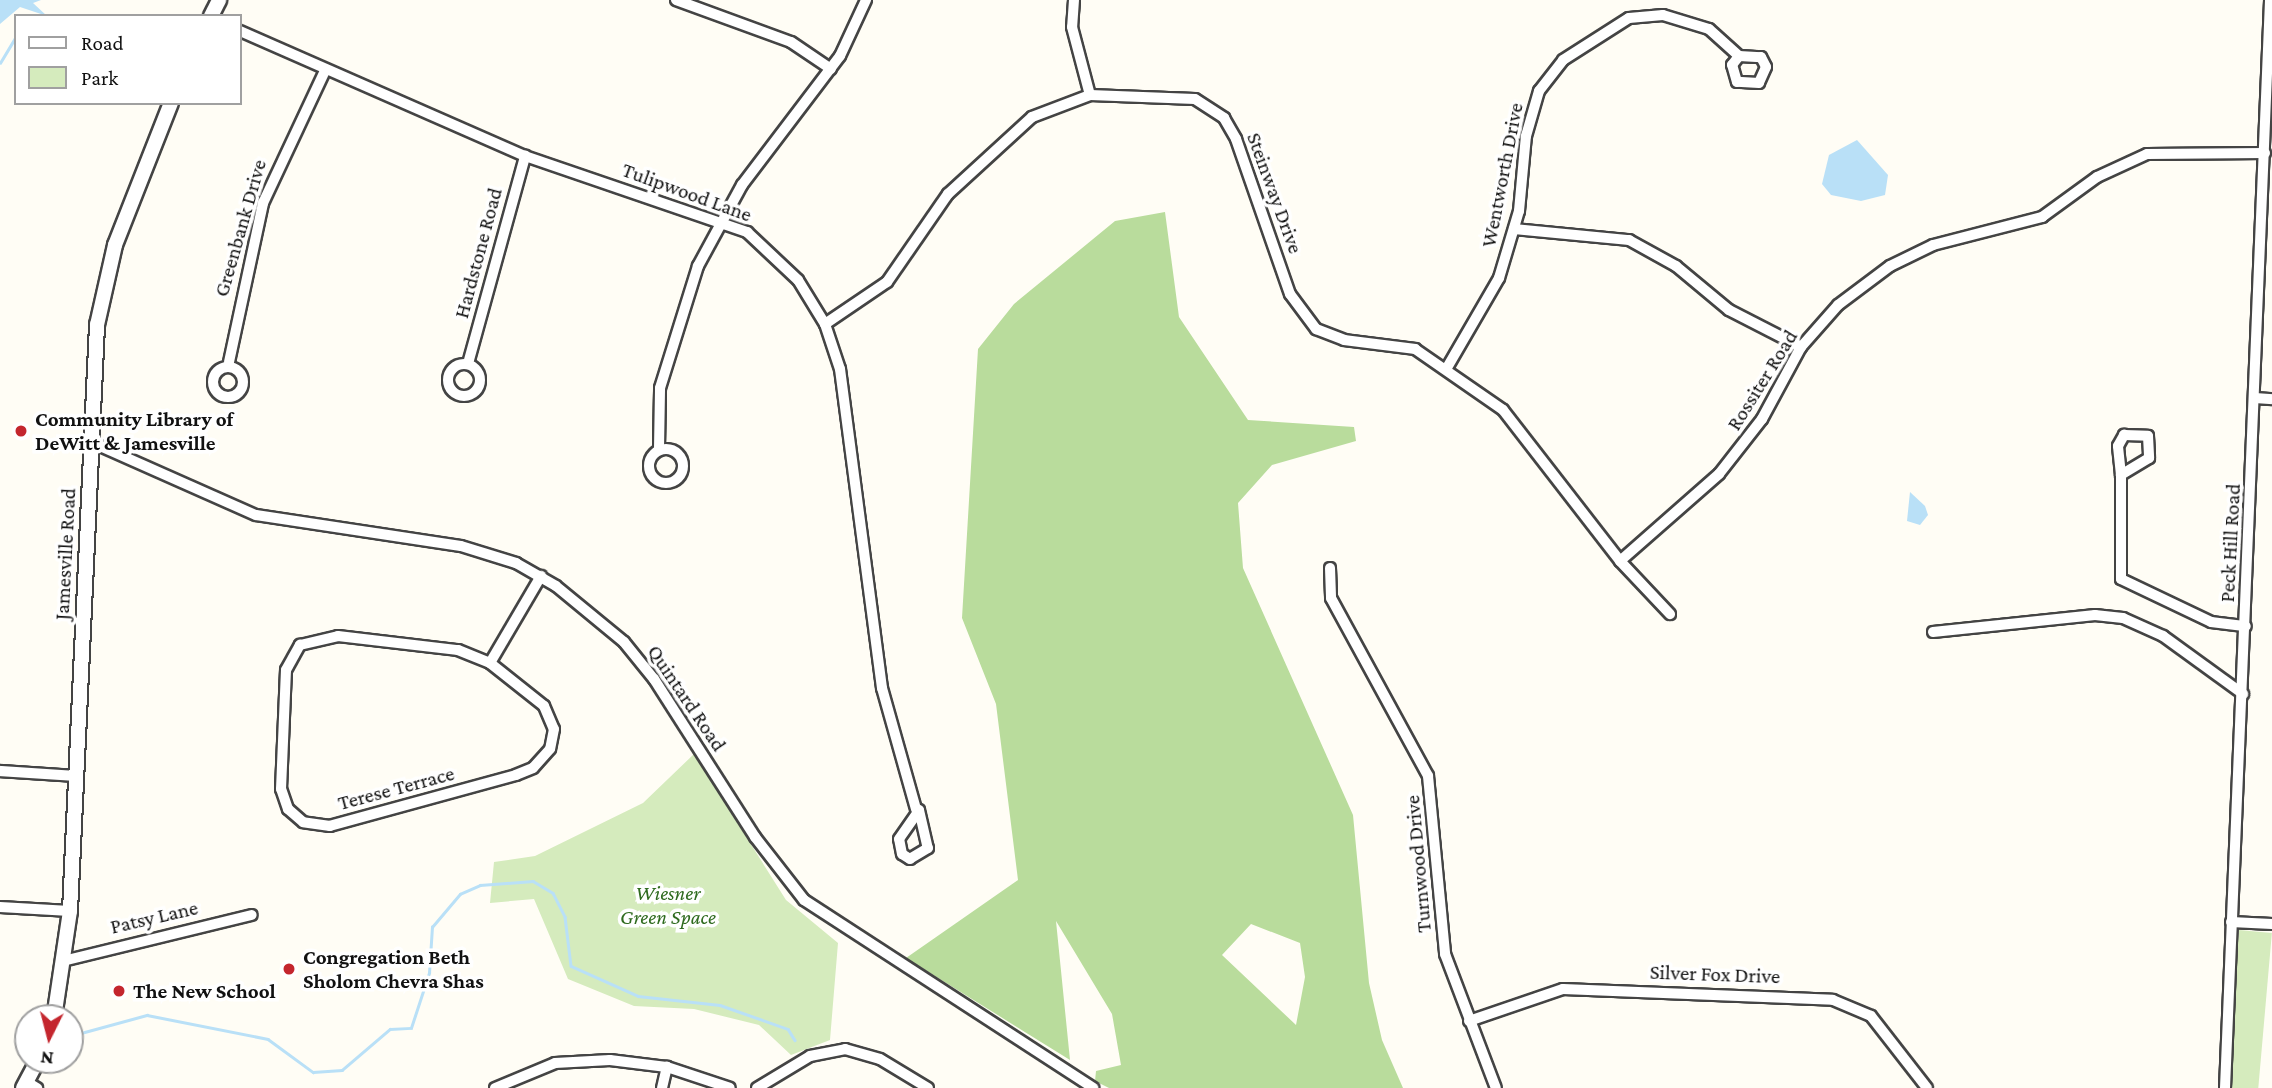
<!DOCTYPE html>
<style>
body{margin:0}
#map{position:relative;width:2272px;height:1088px;overflow:hidden;background:#fffdf5;font-family:"Crimson Pro",serif}
div>[style]{position:absolute}
[style*='--x']{left:calc(var(--x)*1px);top:calc(var(--y)*1px);width:calc(var(--w)*1px);rotate:calc(var(--a)*1deg)}
.green>*{inset:0;background:#d5ebbd;transform-origin:0 0}
.forest>*{inset:0;background:#b9dc9c}
.water>*{inset:0;background:#b9e0f7}
.stream>*{height:2.5px;margin:-1.25px;padding:0 1.25px;transform-origin:1.25px;border-radius:1.25px;background:#b9e0f7}
.roads{filter:drop-shadow(2px 0 #444) drop-shadow(-2px 0 #444) drop-shadow(0 2px #444) drop-shadow(0 -2px #444)}
.minor>*{height:10px;margin:-5px;padding:0 5px;transform-origin:5px;border-radius:5px;background:#fff}
.minor>.ring{margin:-5px;padding:0;box-sizing:content-box;background:none;border:10px solid #fff;border-radius:50%}
.tertiary>*{height:14px;margin:-7px;padding:0 7px;transform-origin:7px;border-radius:7px;background:#fff}
.dots>*{width:19px;height:19px;translate:-50% -50%;box-sizing:border-box;border:4px solid #fff;border-radius:50%}
span{translate:-50% -50%;white-space:nowrap;text-align:center;line-height:1.15;-webkit-text-stroke:7px #fff;paint-order:stroke}
.street-label{font-size:21px;color:#111}
.poi-label{font-size:21px;color:#111;font-weight:700}
.left{translate:0 -50%;text-align:left}
.park-label{font-size:21px;color:#2f6b1f;font-style:italic}
.legend{position:absolute;left:14px;top:14px;width:228px;height:91px;box-sizing:border-box;background:#fff;border:2px solid #a0a0a0;margin:0;padding:9px 12px;list-style:none;font-size:21px;color:#111}
.legend li{display:flex;align-items:center;gap:14px;height:35px}
.legend b{width:35px;border:2px solid #a0a0a0}
.north{position:absolute;left:14px;top:1004px;width:70px;height:70px;box-sizing:border-box;background:#fff;border:2px solid #a0a0a0;border-radius:50%;rotate:186deg;font-size:19px;font-weight:700;line-height:28px;text-align:center;color:#111}
.north::after{content:'';display:block;margin:auto;width:24px;height:32px;background:#c4262e;clip-path:polygon(50% 0,100% 100%,50% 72%,0 100%)}
</style>
<div id="map">
<div class="green">
<i style="clip-path:polygon(694px 754px,786px 900px,838px 943px,830px 1040px,791px 1055px,759px 1025px,694px 1009px,634px 1006px,568px 979px,534px 899px,490px 903px,494px 862px,535px 856px,643px 803px)"></i>
<i style="left:2239px;top:930px;width:33px;height:158px;rotate:5deg"></i>
</div>
<div class="forest">
<i style="clip-path:polygon(evenodd,1165px 212px,1179px 317px,1248px 420px,1354px 427px,1356px 441px,1272px 465px,1238px 503px,1243px 568px,1353px 815px,1369px 983px,1382px 1040px,1403px 1088px,1109px 1088px,1095px 1081px,1096px 1071px,1121px 1065px,1112px 1014px,1056px 921px,1070px 1060px,906px 958px,1018px 880px,996px 704px,962px 618px,978px 349px,1014px 304px,1115px 221px,1165px 212px,1251px 924px,1300px 943px,1305px 977px,1296px 1025px,1222px 955px,1251px 924px)"></i>
</div>
<div class="water">
<i style="clip-path:polygon(0 0,41px 0,33px 3px,47px 16px,20px 7px,0 24px)"></i>
<i style="clip-path:polygon(1857px 140px,1888px 175px,1885px 195px,1861px 201px,1831px 195px,1822px 184px,1829px 155px)"></i>
<i style="clip-path:polygon(1910px 492px,1925px 506px,1928px 515px,1920px 525px,1907px 521px)"></i>
</div>
<div class="stream">
<i style="--x:0;--y:63;--w:31;--a:-59"></i>
<i style="--x:70;--y:1036;--w:80;--a:-15.3"></i>
<i style="--x:147;--y:1015;--w:123;--a:11.2"></i>
<i style="--x:268;--y:1039;--w:56;--a:36.3"></i>
<i style="--x:313;--y:1072;--w:29;--a:-4"></i>
<i style="--x:342;--y:1070;--w:63;--a:-40.5"></i>
<i style="--x:390;--y:1029;--w:21;--a:-3"></i>
<i style="--x:411;--y:1028;--w:58;--a:-71.9"></i>
<i style="--x:429;--y:973;--w:46;--a:-86.3"></i>
<i style="--x:432;--y:927;--w:43;--a:-49.7"></i>
<i style="--x:460;--y:894;--w:22;--a:-24"></i>
<i style="--x:480;--y:885;--w:53;--a:-4.3"></i>
<i style="--x:533;--y:881;--w:23;--a:31"></i>
<i style="--x:553;--y:893;--w:27;--a:63"></i>
<i style="--x:565;--y:917;--w:49;--a:83"></i>
<i style="--x:571;--y:966;--w:73;--a:24.1"></i>
<i style="--x:638;--y:996;--w:82;--a:6.3"></i>
<i style="--x:720;--y:1005;--w:72;--a:19.4"></i>
<i style="--x:788;--y:1029;--w:13;--a:58"></i>
</div>
<div class="roads">
<div class="minor">
<i style="--x:676;--y:0;--w:122;--a:20.1"></i>
<i style="--x:791;--y:42;--w:48;--a:34"></i>
<i style="--x:1074;--y:0;--w:27;--a:94"></i>
<i style="--x:1072;--y:27;--w:70;--a:75.2"></i>
<i style="--x:240;--y:31;--w:311;--a:23.7"></i>
<i style="--x:525;--y:156;--w:235;--a:18.9"></i>
<i style="--x:747;--y:232;--w:70;--a:43.3"></i>
<i style="--x:798;--y:280;--w:52;--a:58.5"></i>
<i style="--x:825;--y:324;--w:47;--a:71.6"></i>
<i style="--x:840;--y:369;--w:322;--a:82.5"></i>
<i style="--x:882;--y:688;--w:126;--a:74.3"></i>
<i style="--x:1514;--y:229;--w:116;--a:5.5"></i>
<i style="--x:1629;--y:240;--w:54;--a:29"></i>
<i style="--x:1676;--y:266;--w:69;--a:39.7"></i>
<i style="--x:1729;--y:310;--w:81;--a:27.2"></i>
<i style="--x:825;--y:324;--w:75;--a:-34.1"></i>
<i style="--x:887;--y:282;--w:107;--a:-55.3"></i>
<i style="--x:948;--y:194;--w:114;--a:-42.5"></i>
<i style="--x:1032;--y:117;--w:62;--a:-20.8"></i>
<i style="--x:1090;--y:95;--w:105;--a:2.2"></i>
<i style="--x:1195;--y:99;--w:35;--a:33"></i>
<i style="--x:1224;--y:118;--w:24;--a:60"></i>
<i style="--x:1236;--y:139;--w:164;--a:70.8"></i>
<i style="--x:1290;--y:294;--w:44;--a:53.4"></i>
<i style="--x:1316;--y:329;--w:30;--a:21"></i>
<i style="--x:1344;--y:340;--w:72;--a:7.2"></i>
<i style="--x:1415;--y:349;--w:107;--a:34.7"></i>
<i style="--x:1503;--y:410;--w:191;--a:52.2"></i>
<i style="--x:1620;--y:561;--w:73;--a:46.7"></i>
<i style="--x:469;--y:360;--w:212;--a:-74.6"></i>
<i style="--x:229;--y:362;--w:163;--a:-77.9"></i>
<i style="--x:263;--y:203;--w:144;--a:-64.9"></i>
<i class="ring" style="left:448px;top:364px;width:22px;height:22px"></i>
<i style="--x:1448;--y:366;--w:102;--a:-59.9"></i>
<i style="--x:1499;--y:278;--w:70;--a:-73.4"></i>
<i style="--x:1519;--y:211;--w:75;--a:-84.7"></i>
<i style="--x:1526;--y:136;--w:47;--a:-73.9"></i>
<i style="--x:1539;--y:91;--w:39;--a:-52"></i>
<i style="--x:1563;--y:60;--w:78;--a:-32.5"></i>
<i style="--x:1629;--y:18;--w:34;--a:-5"></i>
<i style="--x:1663;--y:15;--w:48;--a:16.9"></i>
<i style="--x:1709;--y:29;--w:40;--a:42"></i>
<i style="--x:1739;--y:56;--w:22;--a:3"></i>
<i style="--x:1761;--y:57;--w:11;--a:63"></i>
<i style="--x:1766;--y:67;--w:17;--a:114"></i>
<i style="--x:1759;--y:83;--w:22;--a:-177"></i>
<i style="--x:1737;--y:82;--w:18;--a:-106"></i>
<i style="--x:1732;--y:65;--w:11;--a:-52"></i>
<i class="ring" style="left:213px;top:367px;width:20px;height:20px"></i>
<i style="--x:2256;--y:398;--w:16;--a:4"></i>
<i style="--x:91;--y:442;--w:180;--a:23.9"></i>
<i style="--x:256;--y:515;--w:207;--a:8.6"></i>
<i style="--x:461;--y:546;--w:58;--a:17.2"></i>
<i style="--x:516;--y:563;--w:46;--a:29.9"></i>
<i style="--x:556;--y:586;--w:88;--a:39.5"></i>
<i style="--x:624;--y:642;--w:48;--a:51"></i>
<i style="--x:654;--y:679;--w:188;--a:57.4"></i>
<i style="--x:755;--y:837;--w:80;--a:52.1"></i>
<i style="--x:804;--y:900;--w:345;--a:33"></i>
<i style="--x:659;--y:448;--w:60;--a:-89"></i>
<i style="--x:660;--y:388;--w:128;--a:-72.7"></i>
<i style="--x:698;--y:266;--w:92;--a:-61.5"></i>
<i style="--x:742;--y:185;--w:162;--a:-52.8"></i>
<i style="--x:840;--y:56;--w:62;--a:-65.1"></i>
<i class="ring" style="left:649px;top:449px;width:24px;height:24px"></i>
<i style="--x:2121;--y:475;--w:29;--a:-96"></i>
<i style="--x:2118;--y:446;--w:13;--a:-61"></i>
<i style="--x:2124;--y:435;--w:24;--a:2"></i>
<i style="--x:2148;--y:436;--w:22;--a:87"></i>
<i style="--x:2149;--y:458;--w:33;--a:149"></i>
<i style="--x:2121;--y:475;--w:104;--a:90"></i>
<i style="--x:2121;--y:579;--w:100;--a:25.5"></i>
<i style="--x:2211;--y:622;--w:35;--a:7"></i>
<i style="--x:1620;--y:561;--w:132;--a:-41.3"></i>
<i style="--x:1719;--y:474;--w:70;--a:-52"></i>
<i style="--x:1762;--y:419;--w:82;--a:-61.6"></i>
<i style="--x:1801;--y:347;--w:56;--a:-48.6"></i>
<i style="--x:1838;--y:305;--w:65;--a:-36.9"></i>
<i style="--x:1890;--y:266;--w:48;--a:-26"></i>
<i style="--x:1933;--y:245;--w:113;--a:-14.4"></i>
<i style="--x:2042;--y:217;--w:68;--a:-36"></i>
<i style="--x:2097;--y:177;--w:55;--a:-24.7"></i>
<i style="--x:2147;--y:154;--w:118;--a:-0.5"></i>
<i style="--x:1330;--y:568;--w:30;--a:88"></i>
<i style="--x:1331;--y:598;--w:203;--a:61.4"></i>
<i style="--x:1428;--y:776;--w:179;--a:84.5"></i>
<i style="--x:1445;--y:954;--w:143;--a:69.2"></i>
<i style="--x:1933;--y:632;--w:163;--a:-6"></i>
<i style="--x:2095;--y:615;--w:28;--a:6"></i>
<i style="--x:2123;--y:618;--w:44;--a:24.2"></i>
<i style="--x:2163;--y:636;--w:99;--a:35.9"></i>
<i style="--x:338;--y:636;--w:121;--a:6.7"></i>
<i style="--x:458;--y:650;--w:35;--a:22"></i>
<i style="--x:490;--y:663;--w:69;--a:38.5"></i>
<i style="--x:544;--y:706;--w:25;--a:67"></i>
<i style="--x:554;--y:729;--w:20;--a:101"></i>
<i style="--x:550;--y:749;--w:25;--a:132"></i>
<i style="--x:533;--y:768;--w:18;--a:158"></i>
<i style="--x:516;--y:775;--w:193;--a:164.7"></i>
<i style="--x:330;--y:826;--w:27;--a:-172"></i>
<i style="--x:303;--y:822;--w:20;--a:-139"></i>
<i style="--x:288;--y:809;--w:21;--a:-109"></i>
<i style="--x:281;--y:789;--w:119;--a:-87.6"></i>
<i style="--x:286;--y:670;--w:29;--a:-61"></i>
<i style="--x:300;--y:645;--w:39;--a:-13"></i>
<i style="--x:490;--y:663;--w:101;--a:-59.6"></i>
<i style="--x:0;--y:771;--w:75;--a:3.8"></i>
<i style="--x:919;--y:810;--w:39;--a:77"></i>
<i style="--x:928;--y:848;--w:21;--a:149"></i>
<i style="--x:910;--y:859;--w:9;--a:-148"></i>
<i style="--x:902;--y:854;--w:15;--a:-101"></i>
<i style="--x:899;--y:839;--w:35;--a:-55"></i>
<i style="--x:0;--y:907;--w:70;--a:3.3"></i>
<i style="--x:2231;--y:922;--w:41;--a:2.8"></i>
<i style="--x:67;--y:960;--w:190;--a:-13.7"></i>
<i style="--x:1469;--y:1021;--w:99;--a:-18.8"></i>
<i style="--x:1563;--y:989;--w:270;--a:2.3"></i>
<i style="--x:1833;--y:1000;--w:41;--a:22.8"></i>
<i style="--x:1871;--y:1016;--w:91;--a:52.1"></i>
<i style="--x:27;--y:1082;--w:12;--a:31"></i>
<i style="--x:495;--y:1088;--w:65;--a:-22.6"></i>
<i style="--x:555;--y:1063;--w:55;--a:-3.1"></i>
<i style="--x:610;--y:1060;--w:57;--a:7"></i>
<i style="--x:667;--y:1067;--w:66;--a:18.4"></i>
<i style="--x:662;--y:1088;--w:22;--a:-77"></i>
<i style="--x:757;--y:1088;--w:62;--a:-31.1"></i>
<i style="--x:810;--y:1056;--w:36;--a:-11"></i>
<i style="--x:845;--y:1049;--w:36;--a:16"></i>
<i style="--x:880;--y:1059;--w:56;--a:31.1"></i>
<i style="--x:2225;--y:1088;--w:1089;--a:-87.63"></i>
</div>
<div class="tertiary">
<i style="--x:211;--y:16;--w:18;--a:-63"></i>
<i style="--x:54;--y:1018;--w:108;--a:-81.5"></i>
<i style="--x:70;--y:911;--w:587;--a:-87.36"></i>
<i style="--x:97;--y:325;--w:82;--a:-77.3"></i>
<i style="--x:115;--y:245;--w:153;--a:-68.5"></i>
<i style="--x:23;--y:1088;--w:32;--a:-62"></i>
</div>
</div>
<div class="dots">
<i style="left:21px;top:431px;background:#c4262e"></i>
<i style="left:289px;top:969px;background:#c4262e"></i>
<i style="left:119px;top:991px;background:#c4262e"></i>
</div>
<div class="street-label">
<span style="left:1502px;top:175px;rotate:-79deg">Wentworth Drive</span>
<span style="left:687px;top:192px;rotate:20deg">Tulipwood Lane</span>
<span style="left:1275px;top:193px;rotate:70deg">Steinway Drive</span>
<span style="left:240px;top:228px;rotate:-74deg">Greenbank Drive</span>
<span style="left:478px;top:253px;rotate:-75deg">Hardstone Road</span>
<span style="left:1762px;top:380px;rotate:-58deg">Rossiter Road</span>
<span style="left:2230px;top:543px;rotate:-87deg">Peck Hill Road</span>
<span style="left:65px;top:554px;rotate:-87deg">Jamesville Road</span>
<span style="left:687px;top:698px;rotate:56deg">Quintard Road</span>
<span style="left:396px;top:788px;rotate:-15deg">Terese Terrace</span>
<span style="left:1418px;top:864px;rotate:-95deg">Turnwood Drive</span>
<span style="left:154px;top:917px;rotate:-13deg">Patsy Lane</span>
<span style="left:1715px;top:974px;rotate:2deg">Silver Fox Drive</span>
</div>
<div class="poi-label">
<span class="left" style="left:35px;top:431px">Community Library of<br>DeWitt &amp; Jamesville</span>
<span class="left" style="left:303px;top:969px">Congregation Beth<br>Sholom Chevra Shas</span>
<span class="left" style="left:133px;top:991px">The New School</span>
</div>
<div class="park-label">
<span style="left:668px;top:905px">Wiesner<br>Green Space</span>
</div>
<ul class="legend">
<li><b style="height:9px;background:#fff"></b>Road</li>
<li><b style="height:19px;background:#d5ebbd"></b>Park</li>
</ul>
<div class="north">N</div>
</div>
